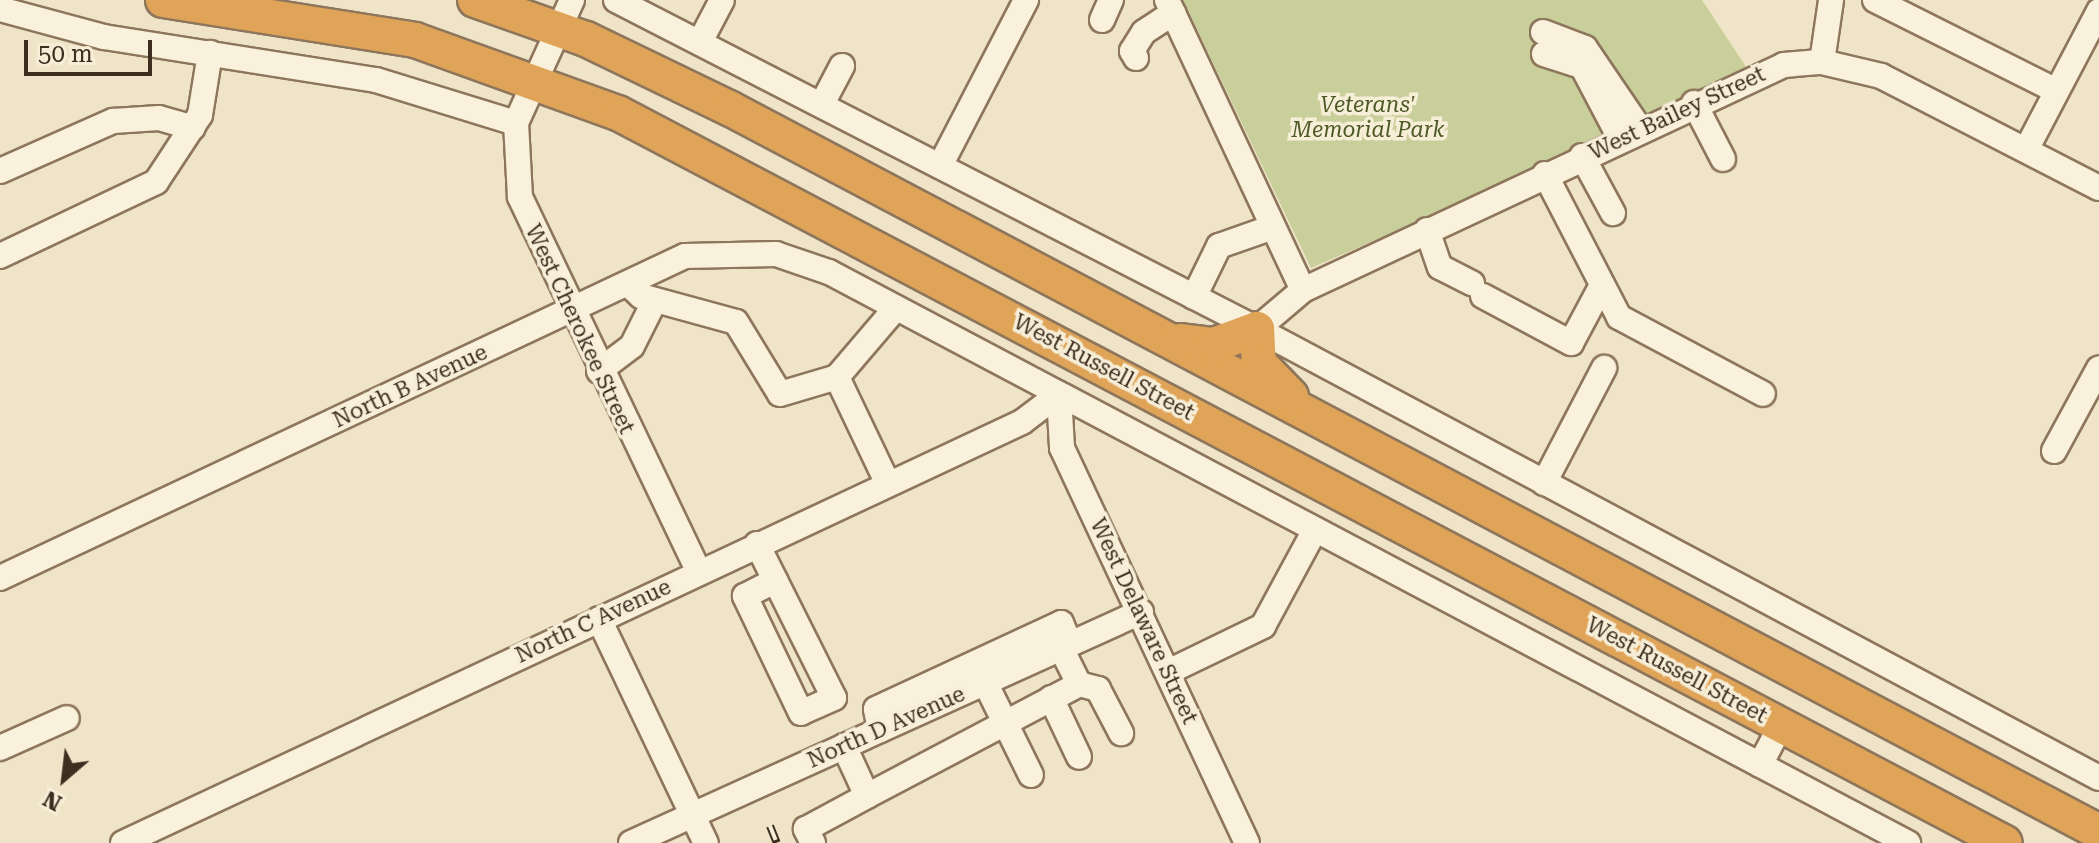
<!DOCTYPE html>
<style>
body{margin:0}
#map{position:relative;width:2099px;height:843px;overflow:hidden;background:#f0e4c8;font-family:"Roboto Serif",serif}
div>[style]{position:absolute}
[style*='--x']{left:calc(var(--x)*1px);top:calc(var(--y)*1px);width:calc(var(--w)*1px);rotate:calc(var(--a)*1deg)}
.green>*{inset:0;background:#c9cf9b}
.roads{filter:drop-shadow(2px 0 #8d765c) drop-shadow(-2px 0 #8d765c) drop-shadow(0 2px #8d765c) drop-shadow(0 -2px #8d765c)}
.minor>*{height:24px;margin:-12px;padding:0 12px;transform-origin:12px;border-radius:12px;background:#faf1dc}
.highway>*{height:34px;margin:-17px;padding:0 17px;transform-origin:17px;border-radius:17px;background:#e0a458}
.rail>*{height:8px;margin-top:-4px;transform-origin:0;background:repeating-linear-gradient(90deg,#f7eed8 0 15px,#3d2e20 0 30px);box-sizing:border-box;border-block:2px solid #3d2e20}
span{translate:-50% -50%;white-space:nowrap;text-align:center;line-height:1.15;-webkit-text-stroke:7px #f7eed8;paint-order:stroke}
.park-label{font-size:22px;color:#4d5a26;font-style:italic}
.street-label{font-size:22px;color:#3d2e20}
.north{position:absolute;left:24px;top:739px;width:80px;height:80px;-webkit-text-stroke:6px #f7eed8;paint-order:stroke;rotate:208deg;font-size:22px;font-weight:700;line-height:32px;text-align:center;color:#3d2e20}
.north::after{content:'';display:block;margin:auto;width:28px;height:36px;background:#3d2e20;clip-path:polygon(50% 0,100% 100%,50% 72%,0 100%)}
.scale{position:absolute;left:24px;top:40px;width:128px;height:36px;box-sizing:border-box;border:4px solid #3d2e20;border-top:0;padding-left:10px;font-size:24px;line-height:28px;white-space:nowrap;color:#3d2e20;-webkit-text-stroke:6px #f7eed8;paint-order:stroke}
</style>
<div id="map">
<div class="green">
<i style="clip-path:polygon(1183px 0,1702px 0,1752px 76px,1311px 268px)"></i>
</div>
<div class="roads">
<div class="minor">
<i style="--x:572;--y:0;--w:135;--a:114.5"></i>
<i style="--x:516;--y:123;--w:74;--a:86.9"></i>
<i style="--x:520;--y:197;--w:414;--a:64.5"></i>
<i style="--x:616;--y:0;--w:721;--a:27.17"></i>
<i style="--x:1257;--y:329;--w:954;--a:28.07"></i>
<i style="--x:1167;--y:0;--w:320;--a:64.9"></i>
<i style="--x:1875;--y:0;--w:203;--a:26.6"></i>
<i style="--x:0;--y:9;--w:108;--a:15.1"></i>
<i style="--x:104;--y:37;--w:275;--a:9"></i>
<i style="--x:376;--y:80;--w:146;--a:17.1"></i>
<i style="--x:1102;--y:20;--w:22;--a:-66"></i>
<i style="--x:1543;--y:32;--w:45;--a:20.9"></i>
<i style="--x:1585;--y:48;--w:98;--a:55.8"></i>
<i style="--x:700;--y:42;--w:47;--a:-62.4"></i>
<i style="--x:1544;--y:54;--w:40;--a:18"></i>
<i style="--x:1582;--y:66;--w:81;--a:62.2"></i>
<i style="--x:1136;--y:58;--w:8;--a:-120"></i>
<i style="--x:1132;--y:51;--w:22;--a:-58"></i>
<i style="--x:1144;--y:32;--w:35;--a:-33"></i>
<i style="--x:1822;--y:62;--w:63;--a:-81.7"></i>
<i style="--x:1694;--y:103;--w:63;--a:62.6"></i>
<i style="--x:822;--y:104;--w:43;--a:-62.2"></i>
<i style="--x:2026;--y:150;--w:157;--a:-62.3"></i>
<i style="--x:1582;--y:156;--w:65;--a:61.5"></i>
<i style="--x:940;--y:166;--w:187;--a:-62.6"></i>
<i style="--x:0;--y:171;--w:124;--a:-23.9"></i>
<i style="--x:113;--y:121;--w:46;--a:-3.7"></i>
<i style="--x:159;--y:118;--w:35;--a:16"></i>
<i style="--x:1545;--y:174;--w:161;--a:62.6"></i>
<i style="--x:1619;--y:317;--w:163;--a:28.1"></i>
<i style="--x:1427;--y:230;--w:39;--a:71"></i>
<i style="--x:1440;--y:267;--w:36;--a:27"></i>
<i style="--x:0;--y:256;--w:173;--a:-25.4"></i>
<i style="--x:156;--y:182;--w:80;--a:-56.7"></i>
<i style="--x:200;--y:115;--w:63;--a:-80.8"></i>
<i style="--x:628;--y:284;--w:18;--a:43"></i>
<i style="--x:641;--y:296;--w:98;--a:15.3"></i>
<i style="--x:736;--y:322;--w:84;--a:58.6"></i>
<i style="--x:780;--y:394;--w:59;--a:-16.6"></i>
<i style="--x:1483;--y:296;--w:100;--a:28.1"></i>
<i style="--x:1571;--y:343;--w:66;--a:-61.9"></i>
<i style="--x:1194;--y:297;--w:57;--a:-63.9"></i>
<i style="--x:1219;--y:246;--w:57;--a:-19.4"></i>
<i style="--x:1257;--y:329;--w:60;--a:-40.3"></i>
<i style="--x:1303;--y:290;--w:531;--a:-25.07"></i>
<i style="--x:1784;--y:65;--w:38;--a:-5"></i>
<i style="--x:1822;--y:62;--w:61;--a:13.3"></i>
<i style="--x:1881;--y:76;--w:245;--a:27.2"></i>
<i style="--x:599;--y:371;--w:41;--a:-37.1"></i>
<i style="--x:632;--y:346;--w:51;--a:-63.4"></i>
<i style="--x:1059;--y:394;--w:54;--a:86.8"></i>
<i style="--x:1062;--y:448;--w:436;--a:64.9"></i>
<i style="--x:2054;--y:451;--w:94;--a:-61.5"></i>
<i style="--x:1544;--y:483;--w:130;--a:-62.4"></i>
<i style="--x:888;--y:484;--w:119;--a:-115.5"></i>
<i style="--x:837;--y:377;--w:91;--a:-49.5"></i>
<i style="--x:757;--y:544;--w:172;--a:63.4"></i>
<i style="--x:834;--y:698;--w:36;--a:156"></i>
<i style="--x:801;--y:713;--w:130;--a:-115.6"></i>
<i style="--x:745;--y:596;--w:34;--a:-27"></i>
<i style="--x:0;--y:578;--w:757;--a:-25.18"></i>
<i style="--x:685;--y:256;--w:91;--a:-1.3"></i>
<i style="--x:776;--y:254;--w:56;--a:18.8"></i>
<i style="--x:829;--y:272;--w:1221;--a:27.89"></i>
<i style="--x:599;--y:619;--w:248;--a:64.5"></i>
<i style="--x:979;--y:670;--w:117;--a:63.7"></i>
<i style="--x:1168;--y:672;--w:106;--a:-25.8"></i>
<i style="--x:1263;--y:626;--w:109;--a:-61.6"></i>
<i style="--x:1079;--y:684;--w:20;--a:15"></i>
<i style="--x:1098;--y:689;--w:50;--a:62.4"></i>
<i style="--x:1051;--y:698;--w:65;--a:64.6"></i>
<i style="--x:880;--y:730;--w:21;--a:-101"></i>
<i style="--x:876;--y:709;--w:204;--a:-24.9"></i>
<i style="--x:1061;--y:623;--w:23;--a:67"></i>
<i style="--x:844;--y:746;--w:55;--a:65.3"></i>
<i style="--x:867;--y:796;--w:240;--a:-27.8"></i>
<i style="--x:1079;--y:684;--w:40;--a:-116.6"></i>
<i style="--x:0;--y:748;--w:73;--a:-24.1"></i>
<i style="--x:1760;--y:765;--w:45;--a:-62.3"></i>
<i style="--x:123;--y:843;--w:993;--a:-25.09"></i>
<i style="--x:1022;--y:422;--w:46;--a:-37.1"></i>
<i style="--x:631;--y:843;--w:560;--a:-24.37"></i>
<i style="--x:813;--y:843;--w:16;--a:-117"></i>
<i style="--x:806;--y:829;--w:69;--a:-28.4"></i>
</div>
<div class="highway">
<i style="--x:163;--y:0;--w:255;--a:9"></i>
<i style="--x:415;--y:40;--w:216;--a:19.8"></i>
<i style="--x:618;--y:113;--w:1567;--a:27.76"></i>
<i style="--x:475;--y:0;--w:118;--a:19.4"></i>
<i style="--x:586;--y:39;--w:159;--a:25.8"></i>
<i style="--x:729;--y:108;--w:1550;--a:27.85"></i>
<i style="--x:1181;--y:341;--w:33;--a:7"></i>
<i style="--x:1214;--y:345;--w:46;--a:-20.4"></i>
<i style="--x:1257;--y:329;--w:34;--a:87"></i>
<i style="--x:1259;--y:363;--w:46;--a:45.9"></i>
</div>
</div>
<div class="rail">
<i style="--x:770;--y:826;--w:18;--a:68"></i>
</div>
<div class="park-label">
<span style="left:1368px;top:117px">Veterans'<br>Memorial Park</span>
</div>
<div class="street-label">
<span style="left:1677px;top:113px;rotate:-25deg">West Bailey Street</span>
<span style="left:580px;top:329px;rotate:65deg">West Cherokee Street</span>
<span style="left:1104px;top:367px;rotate:28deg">West Russell Street</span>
<span style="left:410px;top:386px;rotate:-25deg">North B Avenue</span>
<span style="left:593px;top:621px;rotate:-25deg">North C Avenue</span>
<span style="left:1144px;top:621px;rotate:65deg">West Delaware Street</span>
<span style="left:1677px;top:670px;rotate:28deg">West Russell Street</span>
<span style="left:886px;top:727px;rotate:-24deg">North D Avenue</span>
</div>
<div class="north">N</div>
<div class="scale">50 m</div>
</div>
